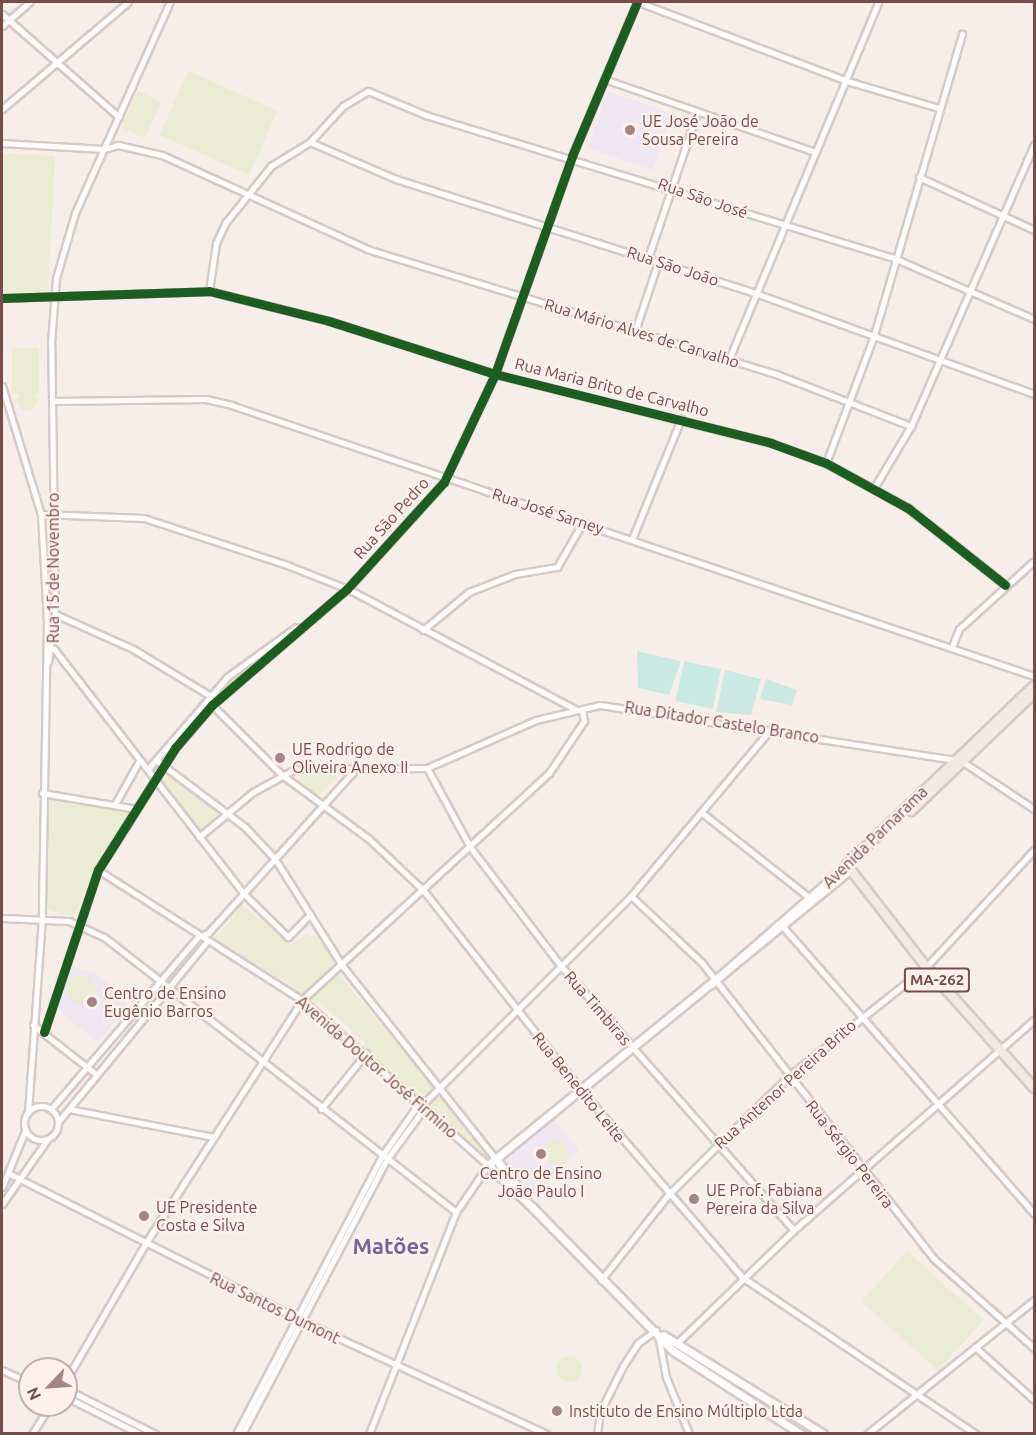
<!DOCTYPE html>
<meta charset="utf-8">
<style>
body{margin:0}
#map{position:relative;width:1036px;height:1435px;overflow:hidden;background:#f7eeea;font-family:Ubuntu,sans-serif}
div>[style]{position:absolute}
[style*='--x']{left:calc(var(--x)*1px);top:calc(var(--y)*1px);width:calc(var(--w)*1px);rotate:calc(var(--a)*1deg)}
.education>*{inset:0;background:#efe7f2;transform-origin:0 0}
.green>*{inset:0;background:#eaecd4;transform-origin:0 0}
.round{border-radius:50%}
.water>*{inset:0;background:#cbe9e3;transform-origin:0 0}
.roads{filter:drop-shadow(2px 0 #d6cac7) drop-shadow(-2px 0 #d6cac7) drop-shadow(0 2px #d6cac7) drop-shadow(0 -2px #d6cac7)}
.minor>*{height:5px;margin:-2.5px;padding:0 2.5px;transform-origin:2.5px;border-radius:2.5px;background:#fefcfc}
.minor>.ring{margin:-2.5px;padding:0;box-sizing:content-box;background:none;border:5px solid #fefcfc;border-radius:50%}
.tertiary>*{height:7px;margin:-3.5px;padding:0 3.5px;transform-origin:3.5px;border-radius:3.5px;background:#fefcfc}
.primary>*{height:8px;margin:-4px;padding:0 4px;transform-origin:4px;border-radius:4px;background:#f2e9e5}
.cycleway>*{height:9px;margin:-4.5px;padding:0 4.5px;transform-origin:4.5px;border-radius:4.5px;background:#1b5e20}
.dots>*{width:16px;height:16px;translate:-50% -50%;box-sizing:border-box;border:3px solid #fff1eb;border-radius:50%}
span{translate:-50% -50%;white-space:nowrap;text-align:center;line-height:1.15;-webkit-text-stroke:4.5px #fff1eb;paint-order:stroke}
.shield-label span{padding:2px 4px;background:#fff1eb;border:2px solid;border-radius:4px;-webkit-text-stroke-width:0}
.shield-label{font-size:15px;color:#764c49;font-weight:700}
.poi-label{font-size:16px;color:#764c49}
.left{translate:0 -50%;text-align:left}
.street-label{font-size:16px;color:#764c49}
.district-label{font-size:22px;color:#78649a;font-weight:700}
.frame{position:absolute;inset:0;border:3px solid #764c49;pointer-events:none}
.north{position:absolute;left:18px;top:1357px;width:60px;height:60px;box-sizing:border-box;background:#fff1eb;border:2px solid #c8afaa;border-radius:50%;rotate:245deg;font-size:16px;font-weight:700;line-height:24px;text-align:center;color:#764c49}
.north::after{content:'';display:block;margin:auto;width:21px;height:27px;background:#a38581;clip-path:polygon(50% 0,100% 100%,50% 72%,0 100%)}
</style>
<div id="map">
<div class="education">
<i style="left:607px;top:91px;width:69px;height:60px;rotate:19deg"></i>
<i style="clip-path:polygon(70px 966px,99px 975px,128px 1006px,98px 1043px,57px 1009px)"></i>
<i style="clip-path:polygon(552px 1115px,579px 1150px,534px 1197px,503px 1158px)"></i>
</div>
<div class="green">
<i style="left:188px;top:71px;width:98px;height:70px;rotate:24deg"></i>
<i style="left:138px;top:91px;width:26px;height:40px;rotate:25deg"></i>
<i style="clip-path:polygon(2px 153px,55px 156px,48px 293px,2px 293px)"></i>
<i style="left:12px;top:348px;width:27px;height:46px"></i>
<i class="round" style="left:17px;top:391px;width:20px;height:20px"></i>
<i style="clip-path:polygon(306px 770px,340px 771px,342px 772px,319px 795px,297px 781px)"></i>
<i style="clip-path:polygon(168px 774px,219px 812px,201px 833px,163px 784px)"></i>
<i style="clip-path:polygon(49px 797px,129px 812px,93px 872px,74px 917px,45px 909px)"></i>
<i style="clip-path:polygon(242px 905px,290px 945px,306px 935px,318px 937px,335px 964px,302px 997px,294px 994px,298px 990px,214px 939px)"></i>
<i style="clip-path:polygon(338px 974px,434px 1086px,421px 1098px,362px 1047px,366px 1043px,318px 1001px,314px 1006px,309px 1000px)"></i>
<i class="round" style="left:68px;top:976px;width:28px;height:28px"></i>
<i style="clip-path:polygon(439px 1093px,490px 1155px,487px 1159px,425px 1105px)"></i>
<i class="round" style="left:543px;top:1140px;width:26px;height:26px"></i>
<i style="left:907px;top:1251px;width:103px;height:68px;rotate:42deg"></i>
<i class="round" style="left:556px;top:1356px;width:26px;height:26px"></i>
</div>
<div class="water">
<i style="clip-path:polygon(637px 651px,681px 661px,669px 695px,638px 688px)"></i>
<i style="left:684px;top:661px;width:38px;height:41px;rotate:12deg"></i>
<i style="clip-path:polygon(725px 670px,761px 679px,751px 715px,716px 712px)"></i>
<i style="clip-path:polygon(766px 679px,797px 690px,792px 705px,760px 699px)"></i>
</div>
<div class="roads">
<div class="minor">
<i style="--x:638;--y:2;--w:223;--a:20.7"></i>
<i style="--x:847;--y:81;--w:96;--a:16.4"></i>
<i style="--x:2;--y:14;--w:156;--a:41.4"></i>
<i style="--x:2;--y:26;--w:37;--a:-41"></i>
<i style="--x:604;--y:79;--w:223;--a:19.1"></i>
<i style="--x:2;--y:109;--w:165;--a:-40.3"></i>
<i style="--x:310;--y:142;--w:94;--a:23.3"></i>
<i style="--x:396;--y:179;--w:377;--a:17.6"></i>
<i style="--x:755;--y:293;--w:297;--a:19.9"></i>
<i style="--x:2;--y:143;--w:102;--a:3.4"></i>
<i style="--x:104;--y:149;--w:15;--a:-16"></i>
<i style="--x:118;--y:145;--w:45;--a:12.8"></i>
<i style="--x:162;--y:155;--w:226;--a:24.6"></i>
<i style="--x:367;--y:249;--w:428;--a:17"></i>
<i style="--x:776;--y:374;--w:145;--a:21.1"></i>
<i style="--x:919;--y:177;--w:127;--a:24.7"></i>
<i style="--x:648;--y:258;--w:154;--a:-71.4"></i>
<i style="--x:209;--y:291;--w:49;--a:-81.7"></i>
<i style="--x:216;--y:243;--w:23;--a:-65"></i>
<i style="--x:226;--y:222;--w:72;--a:-51.2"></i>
<i style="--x:271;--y:166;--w:46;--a:-31.6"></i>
<i style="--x:310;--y:142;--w:49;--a:-47.5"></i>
<i style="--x:343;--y:106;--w:29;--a:-31"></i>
<i style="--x:368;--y:91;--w:63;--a:22.5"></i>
<i style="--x:426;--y:115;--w:492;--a:17"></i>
<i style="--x:896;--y:259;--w:150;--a:23.5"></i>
<i style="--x:2;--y:298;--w:207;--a:-1.9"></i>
<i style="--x:209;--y:291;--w:124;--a:14"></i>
<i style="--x:329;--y:321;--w:174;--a:17.7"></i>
<i style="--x:495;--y:374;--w:284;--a:14"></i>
<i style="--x:771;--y:443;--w:59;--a:20"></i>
<i style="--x:826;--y:463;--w:94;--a:28.8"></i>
<i style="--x:908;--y:508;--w:124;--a:38.4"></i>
<i style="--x:635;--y:331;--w:73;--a:-71.6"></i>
<i style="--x:729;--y:359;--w:387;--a:-67.3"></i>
<i style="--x:2;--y:386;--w:134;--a:73.1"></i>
<i style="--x:41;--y:514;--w:106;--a:86.8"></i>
<i style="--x:47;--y:620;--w:297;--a:91"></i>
<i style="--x:42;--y:917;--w:196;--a:94.1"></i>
<i style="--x:52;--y:401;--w:154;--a:-0.7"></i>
<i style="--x:206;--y:399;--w:26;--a:13"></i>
<i style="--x:231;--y:405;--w:847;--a:18.65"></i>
<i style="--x:826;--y:463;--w:137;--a:-69.4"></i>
<i style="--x:874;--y:335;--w:314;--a:-73.7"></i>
<i style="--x:874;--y:488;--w:72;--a:-59.2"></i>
<i style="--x:911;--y:426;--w:307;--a:-66.4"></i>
<i style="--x:41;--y:514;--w:103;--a:2.2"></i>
<i style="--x:144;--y:518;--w:151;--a:18.2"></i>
<i style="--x:287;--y:565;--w:68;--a:21.6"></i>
<i style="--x:350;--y:590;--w:255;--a:27.9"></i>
<i style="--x:632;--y:539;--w:130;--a:-67.8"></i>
<i style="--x:55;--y:614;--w:85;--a:24.2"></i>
<i style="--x:133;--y:649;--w:89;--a:31.2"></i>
<i style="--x:423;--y:630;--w:60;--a:-39.6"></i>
<i style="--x:469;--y:592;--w:49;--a:-21.4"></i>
<i style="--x:515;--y:574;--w:43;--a:-9.5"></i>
<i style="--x:557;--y:567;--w:52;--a:-60"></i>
<i style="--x:953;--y:644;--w:16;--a:-68"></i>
<i style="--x:959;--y:629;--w:101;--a:-42.2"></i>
<i style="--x:54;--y:649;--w:309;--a:52.2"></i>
<i style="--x:243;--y:893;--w:63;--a:44.4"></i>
<i style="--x:288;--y:937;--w:32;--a:-46"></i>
<i style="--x:48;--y:662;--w:49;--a:-81.7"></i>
<i style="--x:55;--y:614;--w:271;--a:-90.8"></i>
<i style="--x:51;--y:343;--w:65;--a:-85.6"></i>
<i style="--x:56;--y:278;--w:68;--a:-73.7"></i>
<i style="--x:75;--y:213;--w:231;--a:-65.8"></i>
<i style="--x:212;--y:705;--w:99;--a:45"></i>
<i style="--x:282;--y:775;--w:108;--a:36.3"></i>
<i style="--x:369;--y:839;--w:76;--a:43.4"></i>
<i style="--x:424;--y:891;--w:251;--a:51.8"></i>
<i style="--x:579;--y:1088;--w:250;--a:49.2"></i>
<i style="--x:742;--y:1277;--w:282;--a:33.9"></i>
<i style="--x:156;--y:760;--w:111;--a:37"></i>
<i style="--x:245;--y:827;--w:44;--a:46.8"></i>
<i style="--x:275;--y:859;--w:124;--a:57.8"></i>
<i style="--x:341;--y:964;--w:248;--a:51.6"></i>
<i style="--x:963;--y:762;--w:85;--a:33.5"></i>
<i style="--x:427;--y:768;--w:90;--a:61.4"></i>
<i style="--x:470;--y:847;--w:150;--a:52.6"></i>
<i style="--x:561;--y:966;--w:352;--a:48.6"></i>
<i style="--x:148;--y:769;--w:121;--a:-49.3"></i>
<i style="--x:227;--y:677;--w:85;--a:-35.9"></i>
<i style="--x:42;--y:793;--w:96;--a:9.6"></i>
<i style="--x:115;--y:804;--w:49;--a:-60.8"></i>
<i style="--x:701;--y:812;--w:139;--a:38.3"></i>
<i style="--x:199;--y:837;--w:70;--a:-39.8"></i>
<i style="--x:253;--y:792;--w:48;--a:-28.7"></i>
<i style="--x:295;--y:769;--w:132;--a:-0.4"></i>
<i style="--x:427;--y:768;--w:119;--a:-23.8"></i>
<i style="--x:536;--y:720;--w:66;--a:-13.2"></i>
<i style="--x:600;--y:705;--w:360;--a:8.8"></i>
<i style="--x:98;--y:870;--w:242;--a:32.5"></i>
<i style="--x:302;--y:1000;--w:249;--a:41.6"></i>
<i style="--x:488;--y:1165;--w:57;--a:124.2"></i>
<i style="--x:456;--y:1212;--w:238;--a:111.4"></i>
<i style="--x:631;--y:896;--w:98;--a:43.3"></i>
<i style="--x:702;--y:963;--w:375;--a:51.9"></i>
<i style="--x:933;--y:1258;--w:135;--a:41.7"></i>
<i style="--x:2;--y:918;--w:67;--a:2.6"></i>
<i style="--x:69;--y:921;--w:38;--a:25"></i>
<i style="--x:104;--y:937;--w:447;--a:38"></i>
<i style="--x:784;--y:928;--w:380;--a:48.8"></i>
<i style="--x:33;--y:1025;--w:81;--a:38"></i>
<i style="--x:44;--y:1032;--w:171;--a:-71.6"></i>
<i style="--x:98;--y:870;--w:144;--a:-57.7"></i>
<i style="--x:175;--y:748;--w:57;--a:-49.3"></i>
<i style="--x:212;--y:705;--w:178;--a:-40.7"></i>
<i style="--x:347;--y:589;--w:144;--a:-47.8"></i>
<i style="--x:444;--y:482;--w:119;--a:-64.7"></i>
<i style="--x:495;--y:374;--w:231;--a:-70.5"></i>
<i style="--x:572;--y:156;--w:167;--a:-67.1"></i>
<i style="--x:422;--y:1105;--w:296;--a:-45"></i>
<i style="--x:631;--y:896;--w:217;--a:-50.1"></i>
<i class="ring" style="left:24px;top:1106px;width:29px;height:29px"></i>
<i style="--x:51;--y:1109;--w:226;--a:-49.5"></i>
<i style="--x:198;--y:937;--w:11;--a:-22"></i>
<i style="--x:208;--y:933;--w:217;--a:-48"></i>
<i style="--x:69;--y:1109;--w:147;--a:11"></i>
<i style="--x:321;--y:1109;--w:72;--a:-51.2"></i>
<i style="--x:58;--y:1122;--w:234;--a:-50.5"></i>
<i style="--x:8;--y:1173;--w:329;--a:26.7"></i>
<i style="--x:302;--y:1321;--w:269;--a:24.8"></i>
<i style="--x:2;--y:1187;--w:61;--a:-67.7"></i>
<i style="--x:2;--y:1204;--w:78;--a:-54.9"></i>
<i style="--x:601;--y:1280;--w:108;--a:-51.8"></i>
<i style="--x:668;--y:1195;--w:71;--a:-45"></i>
<i style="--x:718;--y:1145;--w:99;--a:-44.2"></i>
<i style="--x:789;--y:1076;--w:175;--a:-38.5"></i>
<i style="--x:926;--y:967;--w:159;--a:-47.3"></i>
<i style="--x:658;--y:1334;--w:44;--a:79.5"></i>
<i style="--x:666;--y:1377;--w:61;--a:68"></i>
<i style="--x:678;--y:1342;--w:161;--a:-44"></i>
<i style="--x:794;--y:1230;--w:319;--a:-41.2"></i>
<i style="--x:975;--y:1347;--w:79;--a:41.9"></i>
<i style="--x:2;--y:1370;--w:31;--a:25"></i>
<i style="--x:66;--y:1380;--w:157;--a:-59.8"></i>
<i style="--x:145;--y:1244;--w:290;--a:-57.2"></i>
<i style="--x:302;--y:1000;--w:335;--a:-42.6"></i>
<i style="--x:549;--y:773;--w:63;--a:-56.1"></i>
<i style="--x:584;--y:721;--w:11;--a:-100"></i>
<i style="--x:66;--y:1389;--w:100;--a:26.8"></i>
<i style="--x:66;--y:1397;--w:83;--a:26.6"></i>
<i style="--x:32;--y:1434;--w:34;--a:-58"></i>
<i style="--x:236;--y:1434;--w:314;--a:-62.3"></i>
<i style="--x:382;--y:1156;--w:65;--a:-55.1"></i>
<i style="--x:242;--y:1434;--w:311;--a:-62.2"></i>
<i style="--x:387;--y:1159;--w:64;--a:-53.8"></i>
<i style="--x:597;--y:1434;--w:22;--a:-82"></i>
<i style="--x:600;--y:1412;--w:51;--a:-63.4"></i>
<i style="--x:623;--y:1366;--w:27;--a:-57"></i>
<i style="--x:638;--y:1343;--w:22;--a:-36"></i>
<i style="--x:867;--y:1434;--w:214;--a:-38.7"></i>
</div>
<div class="tertiary">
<i style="--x:711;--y:984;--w:181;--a:-41.2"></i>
<i style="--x:495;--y:1158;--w:44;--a:52.4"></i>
<i style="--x:532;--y:1207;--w:200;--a:45.6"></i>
<i style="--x:672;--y:1350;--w:154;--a:33.1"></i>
<i style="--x:534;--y:1209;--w:64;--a:-136.3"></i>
<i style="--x:488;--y:1165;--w:467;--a:-39.2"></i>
<i style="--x:663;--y:1335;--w:188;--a:31.7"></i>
</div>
<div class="primary">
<i style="--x:1034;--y:686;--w:259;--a:136.3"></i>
<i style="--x:847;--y:865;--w:129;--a:52.2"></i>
<i style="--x:926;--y:967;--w:162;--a:48.2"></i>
<i style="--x:911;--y:811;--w:170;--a:-43.8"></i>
</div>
</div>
<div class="cycleway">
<i style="--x:2;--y:298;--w:207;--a:-1.9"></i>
<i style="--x:209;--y:291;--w:124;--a:14"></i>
<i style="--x:329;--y:321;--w:174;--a:17.7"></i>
<i style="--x:495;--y:374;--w:284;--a:14"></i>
<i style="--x:771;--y:443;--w:59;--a:20"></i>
<i style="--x:826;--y:463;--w:94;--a:28.8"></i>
<i style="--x:908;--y:508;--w:124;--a:38.4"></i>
<i style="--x:44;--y:1032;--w:171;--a:-71.6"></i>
<i style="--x:98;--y:870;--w:144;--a:-57.7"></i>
<i style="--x:175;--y:748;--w:57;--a:-49.3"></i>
<i style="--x:212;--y:705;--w:178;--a:-40.7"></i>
<i style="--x:347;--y:589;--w:144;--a:-47.8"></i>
<i style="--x:444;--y:482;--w:119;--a:-64.7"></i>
<i style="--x:495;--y:374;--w:231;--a:-70.5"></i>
<i style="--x:572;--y:156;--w:167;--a:-67.1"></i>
</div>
<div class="dots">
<i style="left:630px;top:130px;background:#a38581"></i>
<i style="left:280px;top:758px;background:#a38581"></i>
<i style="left:92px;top:1002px;background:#a38581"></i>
<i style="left:541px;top:1154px;background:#a38581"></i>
<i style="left:694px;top:1199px;background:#a38581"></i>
<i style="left:144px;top:1216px;background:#a38581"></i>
<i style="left:557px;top:1411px;background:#a38581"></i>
</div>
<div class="shield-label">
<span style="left:937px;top:980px">MA-262</span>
</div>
<div class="poi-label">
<span class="left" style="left:642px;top:130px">UE José João de<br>Sousa Pereira</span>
<span class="left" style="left:292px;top:758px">UE Rodrigo de<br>Oliveira Anexo II</span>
<span class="left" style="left:104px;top:1002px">Centro de Ensino<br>Eugênio Barros</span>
<span style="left:541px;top:1182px">Centro de Ensino<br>João Paulo I</span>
<span class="left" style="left:706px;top:1199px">UE Prof. Fabiana<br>Pereira da Silva</span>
<span class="left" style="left:156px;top:1216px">UE Presidente<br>Costa e Silva</span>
<span class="left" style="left:569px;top:1411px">Instituto de Ensino Múltiplo Ltda</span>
</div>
<div class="street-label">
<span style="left:703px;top:198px;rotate:19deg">Rua São José</span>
<span style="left:673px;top:266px;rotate:18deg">Rua São João</span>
<span style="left:642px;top:333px;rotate:17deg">Rua Mário Alves de Carvalho</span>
<span style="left:612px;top:387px;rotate:14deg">Rua Maria Brito de Carvalho</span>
<span style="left:548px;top:511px;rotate:18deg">Rua José Sarney</span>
<span style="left:391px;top:518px;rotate:-48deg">Rua São Pedro</span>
<span style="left:53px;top:568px;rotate:-90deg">Rua 15 de Novembro</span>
<span style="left:722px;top:722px;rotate:9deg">Rua Ditador Castelo Branco</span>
<span style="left:875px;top:837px;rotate:-44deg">Avenida Parnarama</span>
<span style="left:598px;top:1008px;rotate:49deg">Rua Timbiras</span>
<span style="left:377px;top:1067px;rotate:41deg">Avenida Doutor José Firmino</span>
<span style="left:785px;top:1084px;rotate:-42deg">Rua Antenor Pereira Brito</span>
<span style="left:579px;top:1087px;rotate:51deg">Rua Benedito Leite</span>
<span style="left:850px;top:1154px;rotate:52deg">Rua Sérgio Pereira</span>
<span style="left:275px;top:1308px;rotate:26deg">Rua Santos Dumont</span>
</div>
<div class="district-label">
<span style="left:391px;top:1246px">Matões</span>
</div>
<div class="frame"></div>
<div class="north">N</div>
</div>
